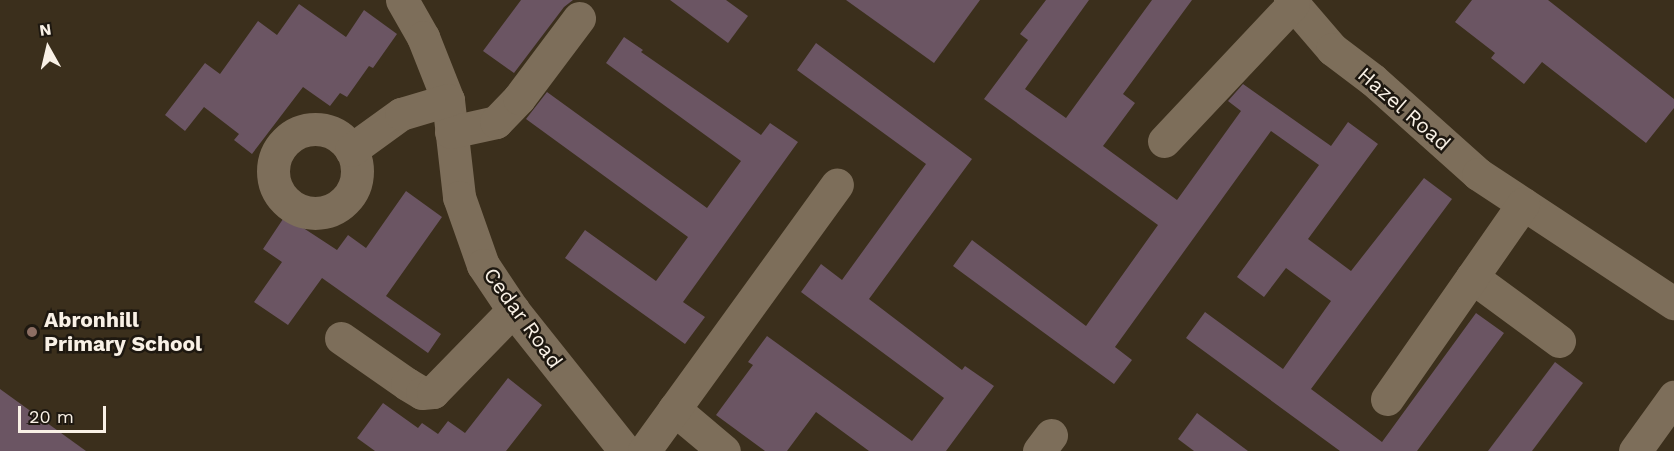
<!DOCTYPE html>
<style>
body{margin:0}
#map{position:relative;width:1674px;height:451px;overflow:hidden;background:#3b2f1c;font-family:"Work Sans",sans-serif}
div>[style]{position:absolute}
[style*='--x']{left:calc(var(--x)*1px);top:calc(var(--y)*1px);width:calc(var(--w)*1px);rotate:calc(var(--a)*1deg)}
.building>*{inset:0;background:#6b5563}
.minor>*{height:33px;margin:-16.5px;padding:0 16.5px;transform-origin:16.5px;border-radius:16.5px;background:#7d6e5a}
.minor>.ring{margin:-16.5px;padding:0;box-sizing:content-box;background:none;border:33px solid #7d6e5a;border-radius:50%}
.dots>*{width:16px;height:16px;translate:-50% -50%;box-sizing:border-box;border:3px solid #1e1810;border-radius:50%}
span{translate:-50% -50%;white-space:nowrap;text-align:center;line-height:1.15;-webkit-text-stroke:5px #1e1810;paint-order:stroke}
.street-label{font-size:21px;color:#f9f1e6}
.poi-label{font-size:21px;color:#f9f1e6;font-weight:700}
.left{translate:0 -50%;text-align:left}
.north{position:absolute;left:18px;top:18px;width:60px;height:60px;-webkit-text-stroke:4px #1e1810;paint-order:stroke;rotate:352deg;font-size:16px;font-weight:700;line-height:24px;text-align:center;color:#f9f1e6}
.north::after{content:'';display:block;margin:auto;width:21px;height:27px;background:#f9f1e6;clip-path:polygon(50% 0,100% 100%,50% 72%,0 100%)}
.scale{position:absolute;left:18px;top:406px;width:88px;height:27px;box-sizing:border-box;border:3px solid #f9f1e6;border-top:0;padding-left:8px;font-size:18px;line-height:21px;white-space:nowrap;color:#f9f1e6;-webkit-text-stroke:4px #1e1810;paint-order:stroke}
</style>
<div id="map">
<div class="building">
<i style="clip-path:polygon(521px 0,573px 0,564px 7px,514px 73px,483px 51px)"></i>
<i style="clip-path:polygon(670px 0,726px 0,748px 16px,728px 43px)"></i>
<i style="clip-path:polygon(846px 0,980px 0,934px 63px)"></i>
<i style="clip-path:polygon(1046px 0,1089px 0,1025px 89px,1066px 118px,1152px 0,1192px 0,1123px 94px,1135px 103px,1103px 146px,1177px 200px,1241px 111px,1228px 101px,1243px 84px,1331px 146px,1348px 122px,1378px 144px,1308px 239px,1351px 271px,1424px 178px,1452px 199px,1311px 389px,1382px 442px,1476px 313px,1504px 333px,1417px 451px,1340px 451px,1186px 338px,1205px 312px,1283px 369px,1331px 301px,1286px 268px,1264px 297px,1237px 277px,1319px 165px,1271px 131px,1115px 347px,1132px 360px,1114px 384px,953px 266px,972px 240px,1086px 326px,1158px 225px,984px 99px,1028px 40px,1020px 34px)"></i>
<i style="clip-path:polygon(1472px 0,1548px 0,1674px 99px,1674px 108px,1646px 143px,1542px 62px,1524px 84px,1491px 58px,1495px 53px,1455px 22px)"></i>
<i style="clip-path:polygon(299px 4px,346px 37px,364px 10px,397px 34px,373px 68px,369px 66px,347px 97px,340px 93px,330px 106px,303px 87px,252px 154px,234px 140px,239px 134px,204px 107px,185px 131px,165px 115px,205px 63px,220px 74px,258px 21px,277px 35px)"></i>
<i style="clip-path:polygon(624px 37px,643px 50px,641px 52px,761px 135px,770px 123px,798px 142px,683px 302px,705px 317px,685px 344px,565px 258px,585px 230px,656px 281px,688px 237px,526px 119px,547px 92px,707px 208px,741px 161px,606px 63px)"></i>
<i style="clip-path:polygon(816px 43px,972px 159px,869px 299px,962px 370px,965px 366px,994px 386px,946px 451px,869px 451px,816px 412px,787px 451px,765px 451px,716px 415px,753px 365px,748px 362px,767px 336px,912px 441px,944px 398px,801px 292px,821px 264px,842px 280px,926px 164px,797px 70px)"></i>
<i style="clip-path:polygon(406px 191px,442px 217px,386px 296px,441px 334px,428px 353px,322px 278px,288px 325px,254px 302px,282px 262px,263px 249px,285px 216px,337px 250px,348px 235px,366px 248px)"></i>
<i style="clip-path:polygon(1555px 362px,1583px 383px,1532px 451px,1488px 451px)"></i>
<i style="clip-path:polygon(508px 378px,542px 405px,506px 451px,375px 451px,357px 438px,383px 403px,418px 428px,422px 423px,438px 434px,448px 421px,465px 433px)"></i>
<i style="clip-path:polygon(0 389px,86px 451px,0 451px)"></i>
<i style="clip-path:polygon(1197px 413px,1248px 451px,1194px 451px,1178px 439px)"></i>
</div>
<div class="minor">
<i style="--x:402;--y:0;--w:43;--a:60.4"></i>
<i style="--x:423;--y:37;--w:68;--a:68.4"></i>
<i style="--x:448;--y:100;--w:98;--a:83.5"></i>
<i style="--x:459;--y:197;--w:72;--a:70.6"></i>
<i style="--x:483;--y:265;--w:54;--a:56.3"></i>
<i style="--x:513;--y:310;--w:180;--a:51.5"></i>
<i style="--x:1290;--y:0;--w:65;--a:49.4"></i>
<i style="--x:1332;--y:49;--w:51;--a:37.1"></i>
<i style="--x:1373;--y:80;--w:141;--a:41.8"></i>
<i style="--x:1478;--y:174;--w:235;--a:33.4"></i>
<i class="ring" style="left:273px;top:129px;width:51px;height:51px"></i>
<i style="--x:451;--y:132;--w:46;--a:-12.5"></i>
<i style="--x:496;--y:122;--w:33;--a:-46"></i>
<i style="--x:519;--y:98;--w:100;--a:-53.1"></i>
<i style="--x:1164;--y:141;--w:188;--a:-46.7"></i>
<i style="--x:351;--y:150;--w:62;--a:-35.8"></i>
<i style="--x:401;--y:114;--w:49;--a:-16.6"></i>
<i style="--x:1472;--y:277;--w:108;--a:36.3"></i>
<i style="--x:341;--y:338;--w:80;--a:34.9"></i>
<i style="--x:407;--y:384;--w:17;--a:31"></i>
<i style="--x:422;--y:393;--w:11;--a:-5"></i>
<i style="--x:433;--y:392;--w:115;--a:-45.7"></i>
<i style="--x:1387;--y:399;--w:238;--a:-55.1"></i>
<i style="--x:674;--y:409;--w:65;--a:40"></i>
<i style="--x:644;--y:451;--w:329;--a:-54.1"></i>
<i style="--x:1039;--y:451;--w:20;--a:-53"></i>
<i style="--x:1635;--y:451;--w:67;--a:-54.2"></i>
</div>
<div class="dots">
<i style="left:32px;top:332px;background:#8d6e63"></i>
</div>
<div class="street-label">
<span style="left:1404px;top:109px;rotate:41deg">Hazel Road</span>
<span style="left:523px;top:318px;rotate:54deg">Cedar Road</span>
</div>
<div class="poi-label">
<span class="left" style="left:44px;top:332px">Abronhill<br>Primary School</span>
</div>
<div class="north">N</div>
<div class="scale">20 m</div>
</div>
